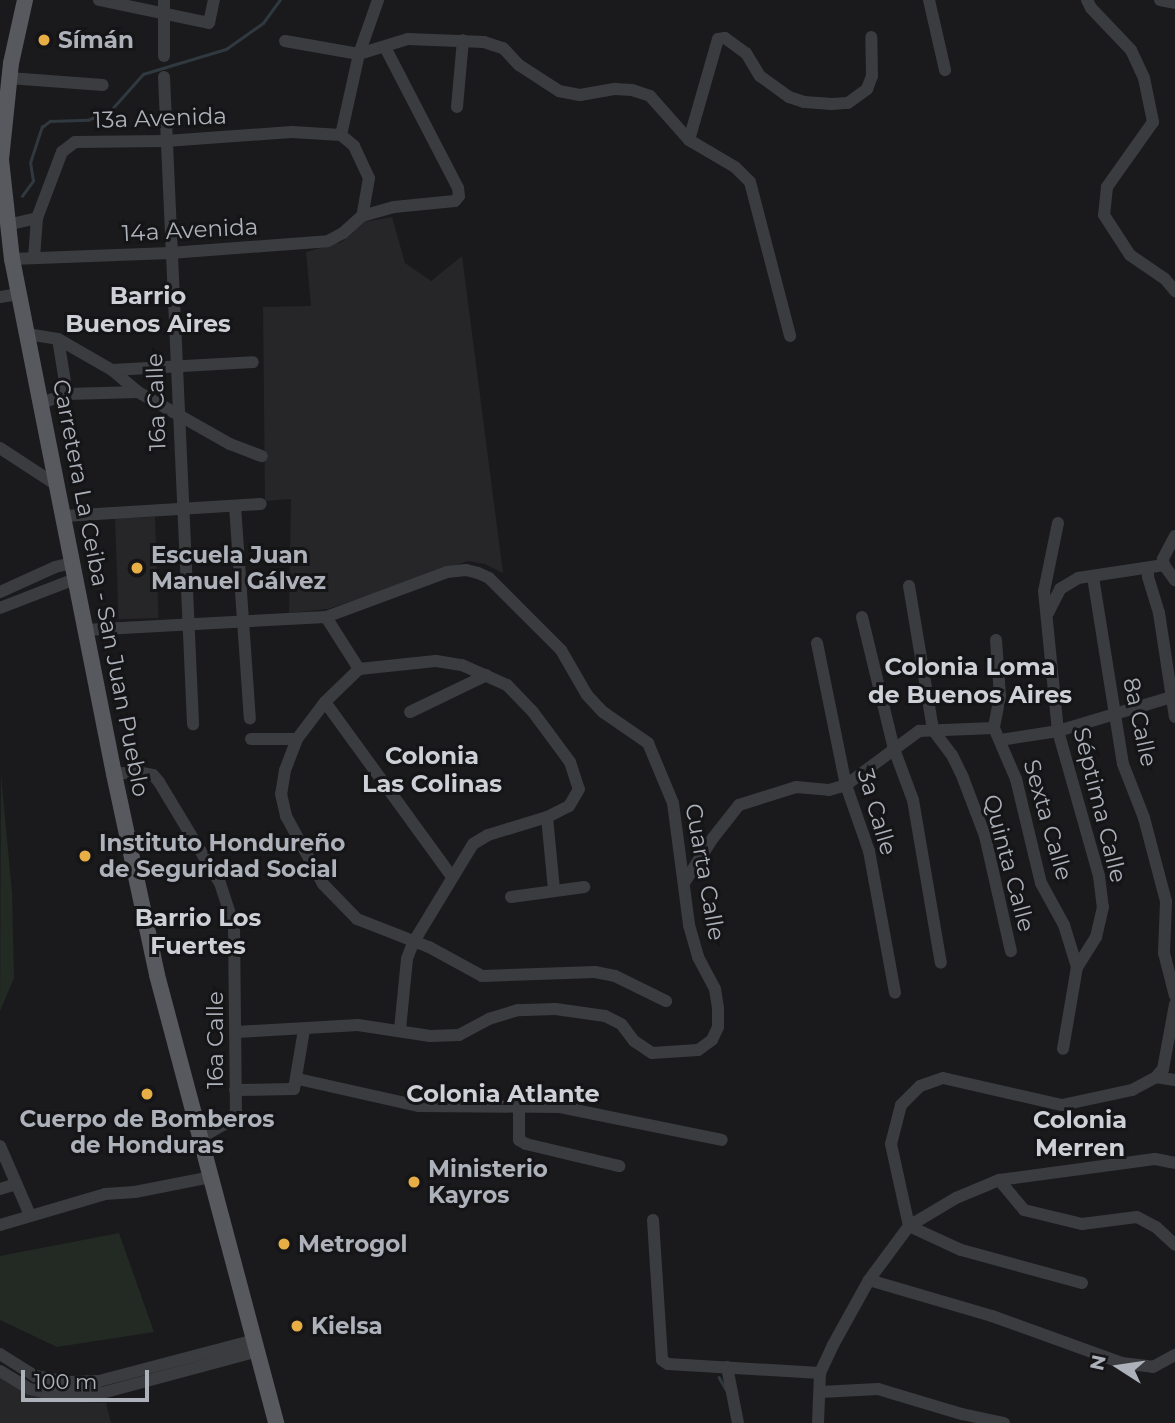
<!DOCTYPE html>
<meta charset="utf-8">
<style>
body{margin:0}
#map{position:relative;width:1175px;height:1423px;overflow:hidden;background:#1a1a1c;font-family:Montserrat,sans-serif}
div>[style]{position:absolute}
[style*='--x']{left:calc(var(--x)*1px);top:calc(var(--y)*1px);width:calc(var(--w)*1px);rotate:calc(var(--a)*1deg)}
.built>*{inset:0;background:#262629;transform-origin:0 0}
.green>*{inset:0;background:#222a23}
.stream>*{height:2.5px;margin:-1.25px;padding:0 1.25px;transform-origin:1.25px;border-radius:1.25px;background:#30393f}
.minor>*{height:12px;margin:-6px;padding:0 6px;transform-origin:6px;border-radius:6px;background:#3b3c40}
.major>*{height:16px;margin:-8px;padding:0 8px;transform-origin:8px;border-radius:8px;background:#57595f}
.dots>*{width:19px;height:19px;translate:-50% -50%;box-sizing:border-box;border:4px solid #151517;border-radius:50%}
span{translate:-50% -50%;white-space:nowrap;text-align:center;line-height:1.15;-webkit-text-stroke:6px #151517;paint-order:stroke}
.poi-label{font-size:23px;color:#adb1ba;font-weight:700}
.left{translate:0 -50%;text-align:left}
.street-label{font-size:23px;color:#adb1ba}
.neighbourhood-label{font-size:24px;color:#ced0d7;font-weight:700}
.north{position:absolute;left:1084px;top:1332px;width:70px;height:70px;-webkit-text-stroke:5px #151517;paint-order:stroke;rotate:282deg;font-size:19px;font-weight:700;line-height:28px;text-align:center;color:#adb1ba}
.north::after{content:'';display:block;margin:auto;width:24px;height:32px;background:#adb1ba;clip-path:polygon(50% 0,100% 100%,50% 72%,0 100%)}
.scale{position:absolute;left:21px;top:1370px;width:128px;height:32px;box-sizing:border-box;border:4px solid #adb1ba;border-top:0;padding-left:9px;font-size:21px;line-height:24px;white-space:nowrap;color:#adb1ba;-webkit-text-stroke:5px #151517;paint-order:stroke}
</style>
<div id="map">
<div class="built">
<i style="clip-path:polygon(392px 217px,405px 263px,431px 281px,462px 256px,503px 573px,485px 564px,468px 561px,328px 609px,289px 613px,291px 499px,265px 501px,263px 307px,311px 306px,306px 252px,342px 242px,364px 222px)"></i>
<i style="left:155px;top:517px;width:101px;height:40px;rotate:88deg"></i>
<i style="clip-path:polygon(0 1375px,29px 1393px,55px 1401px,106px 1403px,111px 1423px,0 1423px)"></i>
</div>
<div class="green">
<i style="clip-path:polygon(1px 775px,12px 892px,14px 978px,0 1011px)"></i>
<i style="clip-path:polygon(119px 1233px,154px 1332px,57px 1347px,0 1320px,0 1256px)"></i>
</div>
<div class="stream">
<i style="--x:22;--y:196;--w:19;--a:-54"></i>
<i style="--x:33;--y:181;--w:18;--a:-99"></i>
<i style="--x:30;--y:163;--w:38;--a:-72"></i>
<i style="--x:42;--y:127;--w:10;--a:-37"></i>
<i style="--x:50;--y:121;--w:38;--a:-2"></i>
<i style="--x:88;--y:120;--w:25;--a:-23"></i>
<i style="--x:111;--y:110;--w:48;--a:-48.4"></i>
<i style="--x:143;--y:74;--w:87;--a:-16.8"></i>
<i style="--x:226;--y:49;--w:45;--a:-35.1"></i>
<i style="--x:263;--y:23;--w:29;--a:-54"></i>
<i style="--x:719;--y:1377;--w:14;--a:60"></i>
</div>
<div class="minor">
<i style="--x:99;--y:0;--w:112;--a:11.8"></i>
<i style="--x:209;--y:23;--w:24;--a:-78"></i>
<i style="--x:929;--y:0;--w:72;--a:77.1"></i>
<i style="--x:1087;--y:0;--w:9;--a:63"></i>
<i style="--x:1091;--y:8;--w:58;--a:46.4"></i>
<i style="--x:1131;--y:50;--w:31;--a:65"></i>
<i style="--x:1144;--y:78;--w:45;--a:78.4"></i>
<i style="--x:1153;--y:122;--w:80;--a:125.3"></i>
<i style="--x:1107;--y:187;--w:28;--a:96"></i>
<i style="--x:1104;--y:215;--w:48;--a:57"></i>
<i style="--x:1130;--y:255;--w:42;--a:34.4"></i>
<i style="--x:1165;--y:279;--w:16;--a:50"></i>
<i style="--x:1160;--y:0;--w:15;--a:11"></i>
<i style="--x:285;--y:41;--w:75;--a:10"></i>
<i style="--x:359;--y:54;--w:51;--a:-17"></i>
<i style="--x:408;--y:39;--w:76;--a:2.3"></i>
<i style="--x:484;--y:42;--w:20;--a:18"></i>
<i style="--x:503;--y:48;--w:23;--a:47"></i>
<i style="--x:519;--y:65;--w:48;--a:33"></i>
<i style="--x:559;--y:91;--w:21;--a:11"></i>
<i style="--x:580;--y:95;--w:36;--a:-10"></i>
<i style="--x:615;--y:89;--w:17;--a:3"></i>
<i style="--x:632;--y:90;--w:19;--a:18"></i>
<i style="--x:650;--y:96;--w:59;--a:48.4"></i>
<i style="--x:689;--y:140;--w:53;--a:30.4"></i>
<i style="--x:735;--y:167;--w:21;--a:45"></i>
<i style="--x:750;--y:182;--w:159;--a:75.4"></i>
<i style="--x:164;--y:56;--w:56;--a:-90"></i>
<i style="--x:164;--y:77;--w:648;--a:87.43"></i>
<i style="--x:9;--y:78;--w:94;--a:4.3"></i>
<i style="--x:457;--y:107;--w:67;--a:-84.9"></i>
<i style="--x:341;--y:135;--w:83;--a:-77.5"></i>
<i style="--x:359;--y:54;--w:57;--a:-70.6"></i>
<i style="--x:689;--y:140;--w:105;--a:-74"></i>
<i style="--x:718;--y:39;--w:7;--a:-8"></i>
<i style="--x:725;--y:38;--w:26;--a:36"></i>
<i style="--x:746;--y:53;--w:27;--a:59"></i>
<i style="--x:760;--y:76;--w:36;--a:36"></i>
<i style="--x:789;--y:97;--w:16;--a:18"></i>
<i style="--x:804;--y:102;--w:28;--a:4"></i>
<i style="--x:832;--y:104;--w:16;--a:-4"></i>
<i style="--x:848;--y:103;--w:24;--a:-36"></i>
<i style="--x:867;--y:89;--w:14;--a:-69"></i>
<i style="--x:872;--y:76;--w:39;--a:-91"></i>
<i style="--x:7;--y:225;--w:31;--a:-13"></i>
<i style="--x:34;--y:258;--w:40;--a:-85.7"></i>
<i style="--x:37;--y:218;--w:71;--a:-69.3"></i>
<i style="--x:62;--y:152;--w:16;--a:-38"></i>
<i style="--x:75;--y:142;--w:91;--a:-0.6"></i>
<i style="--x:166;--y:141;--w:126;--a:-4.1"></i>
<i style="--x:292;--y:132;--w:49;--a:3.5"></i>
<i style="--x:341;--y:135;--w:17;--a:40"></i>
<i style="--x:354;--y:146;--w:35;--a:65"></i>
<i style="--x:369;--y:178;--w:39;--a:100"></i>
<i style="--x:12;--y:259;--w:158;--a:-2.2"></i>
<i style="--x:170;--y:253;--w:158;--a:-4.3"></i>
<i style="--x:328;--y:241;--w:17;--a:-28"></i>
<i style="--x:343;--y:233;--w:25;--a:-42"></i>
<i style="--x:362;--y:216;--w:33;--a:-16"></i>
<i style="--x:394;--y:207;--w:61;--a:-5.6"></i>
<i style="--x:455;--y:201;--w:6;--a:-51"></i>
<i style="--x:459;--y:196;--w:8;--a:-97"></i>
<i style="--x:458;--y:188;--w:159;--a:-117.4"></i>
<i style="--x:0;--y:297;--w:19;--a:-9"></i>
<i style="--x:27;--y:334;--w:31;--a:9"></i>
<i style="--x:58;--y:339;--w:62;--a:29.9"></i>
<i style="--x:112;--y:370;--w:34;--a:40"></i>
<i style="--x:138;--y:392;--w:106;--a:29.5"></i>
<i style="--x:230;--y:444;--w:34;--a:21"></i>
<i style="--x:58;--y:339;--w:56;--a:80.7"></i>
<i style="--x:112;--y:370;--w:141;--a:-3.2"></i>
<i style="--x:41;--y:403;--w:28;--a:-19"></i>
<i style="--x:67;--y:394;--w:71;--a:-1.6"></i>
<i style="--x:0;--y:448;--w:69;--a:33.2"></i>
<i style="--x:235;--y:506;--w:213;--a:86"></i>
<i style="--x:64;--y:516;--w:197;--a:-3.5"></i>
<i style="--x:1058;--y:523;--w:69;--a:101.6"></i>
<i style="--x:1044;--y:591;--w:141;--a:84.3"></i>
<i style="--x:1058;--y:731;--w:151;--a:74.2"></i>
<i style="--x:1099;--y:876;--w:31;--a:83"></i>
<i style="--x:1103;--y:907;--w:31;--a:103"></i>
<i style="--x:1096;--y:937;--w:36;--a:122"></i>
<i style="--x:1175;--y:536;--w:26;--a:118"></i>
<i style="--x:1163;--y:559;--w:6;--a:81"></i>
<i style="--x:1164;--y:565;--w:19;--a:54"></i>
<i style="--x:1148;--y:568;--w:9;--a:90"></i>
<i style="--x:1148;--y:577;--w:38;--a:73"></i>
<i style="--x:1159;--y:613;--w:105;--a:81.3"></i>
<i style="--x:1093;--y:577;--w:189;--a:80.9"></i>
<i style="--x:1123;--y:764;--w:58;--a:68.7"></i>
<i style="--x:1144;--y:818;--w:86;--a:75.2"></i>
<i style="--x:1166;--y:901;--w:52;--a:92.2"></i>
<i style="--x:1164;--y:953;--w:44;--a:75.7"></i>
<i style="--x:909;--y:586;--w:146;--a:80.5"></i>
<i style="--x:933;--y:730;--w:31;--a:53"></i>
<i style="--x:952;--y:755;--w:25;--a:64"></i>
<i style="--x:963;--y:778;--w:62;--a:69.2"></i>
<i style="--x:985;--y:836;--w:118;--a:77.3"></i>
<i style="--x:0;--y:592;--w:60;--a:-24.4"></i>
<i style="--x:55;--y:567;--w:17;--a:-13"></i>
<i style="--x:0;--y:608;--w:80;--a:-21.1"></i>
<i style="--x:1048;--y:613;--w:27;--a:-63"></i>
<i style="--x:1060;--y:589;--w:21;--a:-31"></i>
<i style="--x:1078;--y:578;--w:87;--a:-8.6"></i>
<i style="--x:326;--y:617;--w:62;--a:57.6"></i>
<i style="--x:862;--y:617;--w:136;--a:76.4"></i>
<i style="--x:894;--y:749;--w:54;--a:69.6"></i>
<i style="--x:913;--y:800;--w:165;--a:80.3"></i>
<i style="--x:85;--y:630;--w:241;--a:-3.1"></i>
<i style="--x:326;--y:617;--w:129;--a:-20.4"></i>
<i style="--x:447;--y:572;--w:19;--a:-6"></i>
<i style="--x:466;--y:570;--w:12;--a:14"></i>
<i style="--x:478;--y:573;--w:12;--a:24"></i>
<i style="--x:489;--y:578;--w:102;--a:45"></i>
<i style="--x:561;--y:650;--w:52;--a:60"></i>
<i style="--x:587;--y:695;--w:23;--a:47"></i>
<i style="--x:603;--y:712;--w:55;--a:34.6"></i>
<i style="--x:648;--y:743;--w:65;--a:67.4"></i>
<i style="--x:673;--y:803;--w:123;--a:82.5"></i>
<i style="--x:689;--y:925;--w:33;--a:74"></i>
<i style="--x:698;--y:957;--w:36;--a:62"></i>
<i style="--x:715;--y:989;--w:19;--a:81"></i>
<i style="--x:718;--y:1008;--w:19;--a:90"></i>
<i style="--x:718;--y:1027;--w:14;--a:115"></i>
<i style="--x:712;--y:1040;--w:17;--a:144"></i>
<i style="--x:698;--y:1050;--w:46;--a:176.3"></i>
<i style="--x:652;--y:1053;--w:22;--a:-146"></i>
<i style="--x:634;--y:1041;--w:21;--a:-127"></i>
<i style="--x:621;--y:1024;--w:18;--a:-153"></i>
<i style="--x:605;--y:1016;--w:50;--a:-172"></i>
<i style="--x:555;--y:1009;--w:37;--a:178"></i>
<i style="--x:518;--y:1010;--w:30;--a:163"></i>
<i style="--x:489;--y:1019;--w:34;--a:152"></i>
<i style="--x:459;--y:1035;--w:29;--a:178"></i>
<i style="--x:430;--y:1036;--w:73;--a:-171.3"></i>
<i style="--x:358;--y:1025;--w:122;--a:176.7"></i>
<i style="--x:996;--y:640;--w:56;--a:85.9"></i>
<i style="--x:1000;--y:696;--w:33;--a:101"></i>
<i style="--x:994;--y:728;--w:56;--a:66.7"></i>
<i style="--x:1016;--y:779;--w:107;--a:76.5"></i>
<i style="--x:1041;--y:883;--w:48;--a:61.3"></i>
<i style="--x:1064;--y:925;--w:44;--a:72.8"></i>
<i style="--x:1077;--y:967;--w:83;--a:99.7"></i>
<i style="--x:817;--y:643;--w:145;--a:78.5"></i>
<i style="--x:846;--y:785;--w:70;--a:70.8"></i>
<i style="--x:869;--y:851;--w:144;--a:79.6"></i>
<i style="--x:325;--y:702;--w:216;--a:54"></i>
<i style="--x:410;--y:712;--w:85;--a:-25.7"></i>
<i style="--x:251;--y:739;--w:46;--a:0"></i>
<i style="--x:297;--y:739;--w:46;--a:-52.9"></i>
<i style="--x:325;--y:702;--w:47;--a:-44.1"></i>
<i style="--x:359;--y:669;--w:77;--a:-5.9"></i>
<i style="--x:436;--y:661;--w:26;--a:9"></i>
<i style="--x:462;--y:665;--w:49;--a:24"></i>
<i style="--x:507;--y:685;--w:37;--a:46"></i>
<i style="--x:533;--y:712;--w:62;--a:53.5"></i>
<i style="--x:570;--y:762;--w:28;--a:72"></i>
<i style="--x:579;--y:789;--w:20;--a:120"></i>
<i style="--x:569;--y:806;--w:25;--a:153"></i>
<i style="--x:547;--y:817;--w:62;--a:163"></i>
<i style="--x:488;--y:835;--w:17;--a:149"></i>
<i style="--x:473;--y:844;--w:116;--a:121.2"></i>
<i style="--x:413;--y:943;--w:17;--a:111"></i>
<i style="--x:407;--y:959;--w:70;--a:95.7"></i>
<i style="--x:297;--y:739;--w:33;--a:111"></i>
<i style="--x:285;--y:770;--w:24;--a:99"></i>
<i style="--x:281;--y:794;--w:23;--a:77"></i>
<i style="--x:286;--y:816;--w:77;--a:61.4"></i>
<i style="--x:323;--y:884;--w:49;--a:45.8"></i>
<i style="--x:357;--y:919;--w:77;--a:21.3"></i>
<i style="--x:429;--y:947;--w:60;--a:28.7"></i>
<i style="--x:482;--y:976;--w:113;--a:-2"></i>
<i style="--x:595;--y:972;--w:20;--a:11"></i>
<i style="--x:615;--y:976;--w:57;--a:26.1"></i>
<i style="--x:1000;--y:740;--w:59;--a:-8.8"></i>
<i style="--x:1058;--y:731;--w:122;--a:-16.7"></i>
<i style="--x:114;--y:774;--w:22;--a:-5"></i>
<i style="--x:136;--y:772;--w:17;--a:10"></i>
<i style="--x:153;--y:775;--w:9;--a:49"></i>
<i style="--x:159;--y:782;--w:118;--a:58.9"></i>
<i style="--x:220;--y:883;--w:45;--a:72"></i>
<i style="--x:234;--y:926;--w:184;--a:89.4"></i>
<i style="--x:236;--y:1110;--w:9;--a:108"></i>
<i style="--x:233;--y:1119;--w:38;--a:150"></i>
<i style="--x:547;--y:817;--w:73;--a:84.5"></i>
<i style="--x:684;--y:883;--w:54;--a:-57.2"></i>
<i style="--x:713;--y:838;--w:42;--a:-51.8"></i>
<i style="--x:739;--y:805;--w:60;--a:-17.5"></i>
<i style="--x:796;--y:787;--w:33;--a:5"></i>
<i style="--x:829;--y:790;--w:18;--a:-16"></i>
<i style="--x:846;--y:785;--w:91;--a:-36.5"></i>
<i style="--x:919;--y:731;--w:75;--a:-2.3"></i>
<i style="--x:511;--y:897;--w:74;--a:-7.8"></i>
<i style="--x:1156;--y:1077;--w:11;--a:-49"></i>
<i style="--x:1163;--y:1069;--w:66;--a:-79.5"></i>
<i style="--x:298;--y:1079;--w:124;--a:12.6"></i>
<i style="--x:419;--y:1106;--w:141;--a:0.4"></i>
<i style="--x:560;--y:1107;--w:165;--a:11.5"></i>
<i style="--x:235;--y:1090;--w:59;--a:-1"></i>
<i style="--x:294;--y:1089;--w:60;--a:-80.4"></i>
<i style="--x:519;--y:1107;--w:33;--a:90"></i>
<i style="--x:519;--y:1140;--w:8;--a:30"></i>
<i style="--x:526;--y:1144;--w:96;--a:13.3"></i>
<i style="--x:0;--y:1146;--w:75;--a:66.5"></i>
<i style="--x:999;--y:1180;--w:39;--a:50"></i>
<i style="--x:1024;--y:1210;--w:60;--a:13.6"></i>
<i style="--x:1082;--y:1224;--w:55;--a:-7.3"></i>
<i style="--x:1137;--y:1217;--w:21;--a:28"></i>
<i style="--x:1156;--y:1227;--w:26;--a:43"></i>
<i style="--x:0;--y:1189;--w:17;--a:-17"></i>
<i style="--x:653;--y:1220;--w:140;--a:86.3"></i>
<i style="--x:662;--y:1360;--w:7;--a:34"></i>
<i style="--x:668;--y:1364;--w:152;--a:3.4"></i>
<i style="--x:0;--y:1225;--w:109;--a:-16.4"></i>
<i style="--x:105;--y:1194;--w:30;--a:-4"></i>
<i style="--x:135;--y:1192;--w:77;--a:-11.2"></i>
<i style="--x:869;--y:1280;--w:128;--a:16.3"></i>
<i style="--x:992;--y:1316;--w:138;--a:19.9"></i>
<i style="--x:1122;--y:1363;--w:31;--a:7"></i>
<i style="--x:1153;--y:1367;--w:25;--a:-29"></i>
<i style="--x:1082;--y:1283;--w:125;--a:-164.7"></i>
<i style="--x:961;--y:1250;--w:57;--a:-155.2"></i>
<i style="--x:909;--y:1226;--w:84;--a:-102.4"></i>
<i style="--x:891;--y:1144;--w:40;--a:-75.6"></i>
<i style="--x:901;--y:1105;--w:27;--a:-45"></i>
<i style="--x:920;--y:1086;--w:24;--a:-19"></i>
<i style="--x:943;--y:1078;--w:122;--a:12.8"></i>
<i style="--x:1062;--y:1105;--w:72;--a:-12.1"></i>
<i style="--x:1132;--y:1090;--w:27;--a:-28"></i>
<i style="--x:1156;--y:1077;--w:19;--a:9"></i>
<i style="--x:0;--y:1354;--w:41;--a:32.2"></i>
<i style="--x:35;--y:1376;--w:34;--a:10"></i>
<i style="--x:68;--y:1382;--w:31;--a:-2"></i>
<i style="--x:99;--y:1381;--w:161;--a:-14.7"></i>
<i style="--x:727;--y:1367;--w:57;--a:78.9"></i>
<i style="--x:0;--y:1371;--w:35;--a:31"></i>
<i style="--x:30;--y:1389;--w:17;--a:13"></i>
<i style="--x:47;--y:1393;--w:55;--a:0"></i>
<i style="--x:102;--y:1393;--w:162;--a:-15.1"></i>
<i style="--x:821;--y:1392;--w:57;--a:-3"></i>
<i style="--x:878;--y:1389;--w:88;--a:16.6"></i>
<i style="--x:962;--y:1414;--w:43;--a:12.1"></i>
<i style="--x:818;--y:1423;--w:50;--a:-87.7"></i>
<i style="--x:820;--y:1373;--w:31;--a:-65"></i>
<i style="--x:833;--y:1345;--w:74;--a:-61"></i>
<i style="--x:869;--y:1280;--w:67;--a:-53.5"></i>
<i style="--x:909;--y:1226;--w:55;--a:-30.8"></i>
<i style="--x:956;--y:1198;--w:47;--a:-22.7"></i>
<i style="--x:999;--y:1180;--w:157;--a:-7.7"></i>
<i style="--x:1155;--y:1159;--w:20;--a:11"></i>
</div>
<div class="major">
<i style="--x:25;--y:0;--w:65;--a:102.5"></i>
<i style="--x:11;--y:63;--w:98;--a:95.9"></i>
<i style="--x:1;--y:160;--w:100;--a:83.7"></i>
<i style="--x:12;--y:259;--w:525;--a:78.8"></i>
<i style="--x:114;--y:774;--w:206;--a:77.9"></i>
<i style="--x:157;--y:975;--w:464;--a:75.1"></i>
</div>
<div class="dots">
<i style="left:44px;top:40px;background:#e7ae46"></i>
<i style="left:137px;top:568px;background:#e7ae46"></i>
<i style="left:85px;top:856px;background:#e7ae46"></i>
<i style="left:147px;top:1094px;background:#e7ae46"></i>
<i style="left:414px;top:1182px;background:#e7ae46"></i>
<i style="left:284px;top:1244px;background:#e7ae46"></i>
<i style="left:297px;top:1326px;background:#e7ae46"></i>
</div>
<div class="poi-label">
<span class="left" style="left:58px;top:40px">Símán</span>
<span class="left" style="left:151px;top:568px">Escuela Juan<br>Manuel Gálvez</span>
<span class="left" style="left:99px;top:856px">Instituto Hondureño<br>de Seguridad Social</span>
<span style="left:147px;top:1132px">Cuerpo de Bomberos<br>de Honduras</span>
<span class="left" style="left:428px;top:1182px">Ministerio<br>Kayros</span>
<span class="left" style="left:298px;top:1244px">Metrogol</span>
<span class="left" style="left:311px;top:1326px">Kielsa</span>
</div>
<div class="street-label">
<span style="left:160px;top:118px;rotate:-2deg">13a Avenida</span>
<span style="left:190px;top:230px;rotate:-3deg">14a Avenida</span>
<span style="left:156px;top:402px;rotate:-92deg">16a Calle</span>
<span style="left:101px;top:588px;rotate:79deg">Carretera La Ceiba - San Juan Pueblo</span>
<span style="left:1140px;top:722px;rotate:78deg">8a Calle</span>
<span style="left:1100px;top:805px;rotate:76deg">Séptima Calle</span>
<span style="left:877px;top:812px;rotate:74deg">3a Calle</span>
<span style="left:1048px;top:820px;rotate:74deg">Sexta Calle</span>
<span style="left:1009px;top:863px;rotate:75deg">Quinta Calle</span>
<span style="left:705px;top:872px;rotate:80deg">Cuarta Calle</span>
<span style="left:215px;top:1040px;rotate:-90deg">16a Calle</span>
</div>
<div class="neighbourhood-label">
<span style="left:148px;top:310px">Barrio<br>Buenos Aires</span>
<span style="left:970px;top:681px">Colonia Loma<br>de Buenos Aires</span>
<span style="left:432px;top:770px">Colonia<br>Las Colinas</span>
<span style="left:198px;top:932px">Barrio Los<br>Fuertes</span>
<span style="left:503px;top:1094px">Colonia Atlante</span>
<span style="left:1080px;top:1134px">Colonia<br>Merren</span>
</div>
<div class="north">N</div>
<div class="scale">100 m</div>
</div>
